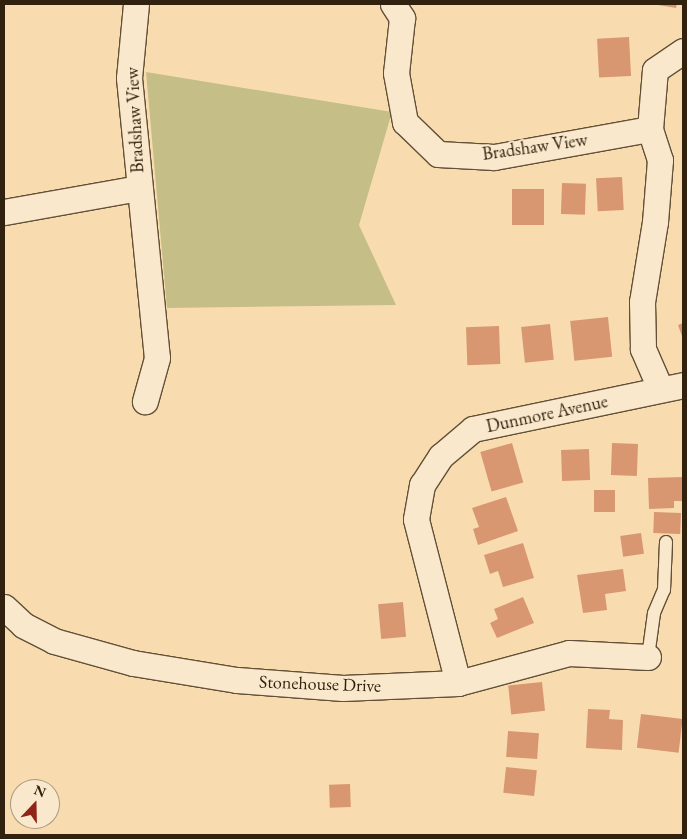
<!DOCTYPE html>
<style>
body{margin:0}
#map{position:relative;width:687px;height:839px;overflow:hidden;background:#f8dcb0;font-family:"EB Garamond",serif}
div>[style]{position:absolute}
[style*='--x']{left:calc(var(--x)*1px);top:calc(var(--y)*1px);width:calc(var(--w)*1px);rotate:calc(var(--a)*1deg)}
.green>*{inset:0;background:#c5be86}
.building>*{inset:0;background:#d89770;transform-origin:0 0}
.roads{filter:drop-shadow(1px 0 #625036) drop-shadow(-1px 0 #625036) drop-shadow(0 1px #625036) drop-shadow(0 -1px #625036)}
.lane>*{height:12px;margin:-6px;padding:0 6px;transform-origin:6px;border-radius:6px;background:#fae8cc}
.street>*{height:25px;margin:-12.5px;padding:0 12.5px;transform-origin:12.5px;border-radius:12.5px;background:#fae8cc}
span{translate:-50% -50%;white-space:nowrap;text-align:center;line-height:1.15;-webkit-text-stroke:4px #fae8cc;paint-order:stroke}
.street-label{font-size:18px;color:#30220e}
.frame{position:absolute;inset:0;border:5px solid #30220e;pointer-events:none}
.north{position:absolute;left:10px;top:779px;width:50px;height:50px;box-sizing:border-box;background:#fae8cc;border:1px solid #a99980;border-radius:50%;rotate:21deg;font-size:14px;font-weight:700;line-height:20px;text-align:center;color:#30220e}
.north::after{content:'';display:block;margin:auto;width:18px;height:22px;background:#8f2418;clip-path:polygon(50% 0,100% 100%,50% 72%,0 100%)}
</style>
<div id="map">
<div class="green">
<i style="clip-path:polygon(146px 72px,392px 112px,359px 225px,396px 305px,167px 308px)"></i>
</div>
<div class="building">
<i style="clip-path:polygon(652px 4px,677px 4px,676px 8px)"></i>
<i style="left:629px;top:37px;width:39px;height:32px;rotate:87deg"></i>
<i style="left:622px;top:177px;width:33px;height:26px;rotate:87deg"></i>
<i style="left:562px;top:183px;width:24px;height:31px;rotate:2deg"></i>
<i style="left:544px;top:189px;width:36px;height:32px;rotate:90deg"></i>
<i style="left:608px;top:317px;width:40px;height:38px;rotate:84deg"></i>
<i style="clip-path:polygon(683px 323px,683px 339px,678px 325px)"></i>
<i style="left:550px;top:324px;width:36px;height:29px;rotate:84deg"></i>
<i style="left:499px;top:326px;width:38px;height:33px;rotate:88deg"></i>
<i style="left:512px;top:443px;width:41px;height:33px;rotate:74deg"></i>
<i style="left:612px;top:443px;width:26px;height:32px;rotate:2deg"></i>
<i style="left:589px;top:449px;width:31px;height:28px;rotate:88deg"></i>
<i style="clip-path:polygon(683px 477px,683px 501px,674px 501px,674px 508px,649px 509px,648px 478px)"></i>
<i style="left:594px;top:490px;width:21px;height:22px"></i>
<i style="clip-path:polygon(506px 497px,518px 531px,478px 545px,473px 529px,479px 527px,472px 508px)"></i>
<i style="left:654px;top:512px;width:27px;height:21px;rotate:2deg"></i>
<i style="left:641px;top:533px;width:21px;height:21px;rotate:82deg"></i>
<i style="clip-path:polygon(523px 543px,534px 578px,503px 587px,498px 571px,490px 574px,484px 555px)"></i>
<i style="clip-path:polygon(623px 569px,626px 591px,605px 594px,607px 610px,583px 613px,577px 575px)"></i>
<i style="clip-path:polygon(523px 597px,534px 623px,497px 638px,490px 623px,498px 619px,494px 609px)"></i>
<i style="left:403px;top:602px;width:35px;height:25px;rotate:85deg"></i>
<i style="left:542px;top:682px;width:29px;height:34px;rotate:84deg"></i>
<i style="clip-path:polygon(588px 709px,610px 710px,609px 719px,623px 720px,622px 750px,586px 748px)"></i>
<i style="left:641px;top:714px;width:42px;height:34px;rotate:7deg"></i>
<i style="left:508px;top:731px;width:31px;height:26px;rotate:4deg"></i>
<i style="left:506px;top:767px;width:31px;height:26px;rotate:6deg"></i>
<i style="left:350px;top:784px;width:23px;height:21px;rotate:88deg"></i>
</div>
<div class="roads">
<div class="lane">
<i style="--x:648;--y:657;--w:44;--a:-82.2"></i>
<i style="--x:654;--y:613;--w:25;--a:-67"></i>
<i style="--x:664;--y:590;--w:48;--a:-87.6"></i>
</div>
<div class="street">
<i style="--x:136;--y:4;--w:74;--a:95.4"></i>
<i style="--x:129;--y:78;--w:281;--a:84.3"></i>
<i style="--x:157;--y:358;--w:45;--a:105.6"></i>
<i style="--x:393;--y:4;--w:17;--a:57"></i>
<i style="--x:402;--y:18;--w:55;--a:96.2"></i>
<i style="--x:396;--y:73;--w:50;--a:79.6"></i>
<i style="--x:405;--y:122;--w:46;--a:44.1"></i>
<i style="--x:438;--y:154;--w:56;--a:3.1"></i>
<i style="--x:494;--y:157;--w:158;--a:-10.2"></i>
<i style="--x:4;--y:212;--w:137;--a:-10.1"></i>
<i style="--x:660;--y:388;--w:43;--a:-113.6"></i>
<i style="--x:643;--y:349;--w:47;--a:-91.2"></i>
<i style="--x:642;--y:302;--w:81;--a:-80.8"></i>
<i style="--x:655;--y:222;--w:62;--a:-85.4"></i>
<i style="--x:660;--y:160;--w:33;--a:-108"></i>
<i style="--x:650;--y:129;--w:59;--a:-85.2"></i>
<i style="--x:655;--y:70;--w:34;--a:-34"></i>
<i style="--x:4;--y:607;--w:26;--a:43"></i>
<i style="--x:23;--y:625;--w:35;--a:27"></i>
<i style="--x:54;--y:641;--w:82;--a:15.6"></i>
<i style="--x:133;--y:663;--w:105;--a:9.3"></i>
<i style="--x:237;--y:680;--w:106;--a:4.3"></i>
<i style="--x:343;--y:688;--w:115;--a:-2.5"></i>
<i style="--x:458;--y:683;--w:115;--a:-15.1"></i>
<i style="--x:569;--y:653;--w:79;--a:2.9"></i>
<i style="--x:458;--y:683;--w:169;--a:-104.4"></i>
<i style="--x:416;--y:519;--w:35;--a:-80"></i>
<i style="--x:422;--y:485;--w:35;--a:-57"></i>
<i style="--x:441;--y:456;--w:42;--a:-40.2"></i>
<i style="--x:473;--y:429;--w:215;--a:-11.8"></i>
</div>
</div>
<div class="street-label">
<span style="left:135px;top:120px;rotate:-93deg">Bradshaw View</span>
<span style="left:535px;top:147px;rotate:-8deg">Bradshaw View</span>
<span style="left:547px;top:414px;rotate:-12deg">Dunmore Avenue</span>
<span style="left:320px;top:684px;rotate:2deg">Stonehouse Drive</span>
</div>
<div class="frame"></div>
<div class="north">N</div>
</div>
